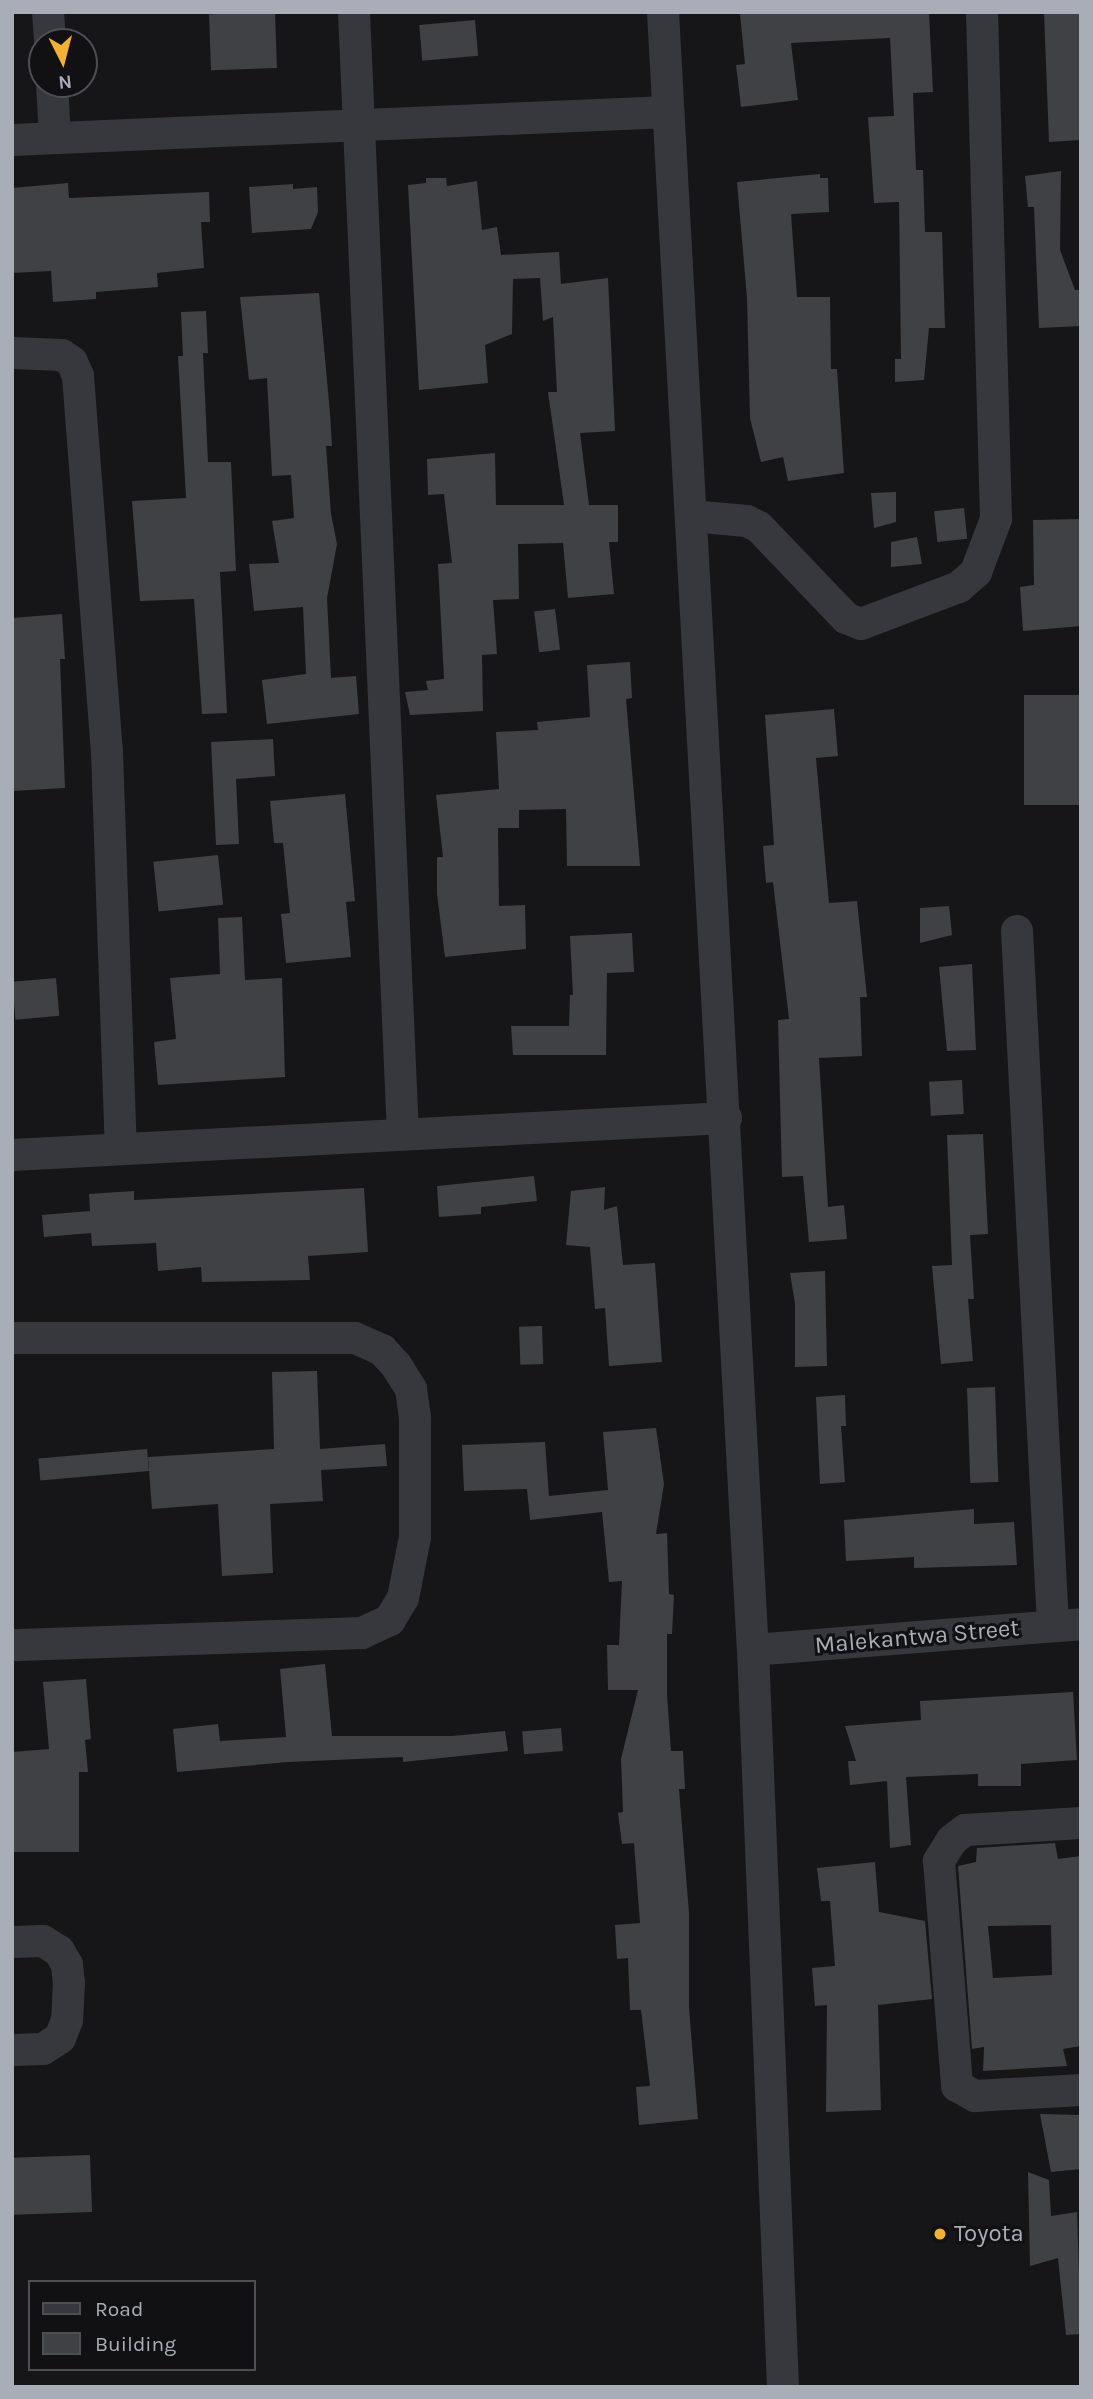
<!DOCTYPE html>
<style>
body{margin:0}
#map{position:relative;width:1093px;height:2399px;overflow:hidden;background:#161618;font-family:Karla,sans-serif}
div>[style]{position:absolute}
[style*='--x']{left:calc(var(--x)*1px);top:calc(var(--y)*1px);width:calc(var(--w)*1px);rotate:calc(var(--a)*1deg)}
.building>*{inset:0;background:#404145;transform-origin:0 0}
.street>*{height:32px;margin:-16px;padding:0 16px;transform-origin:16px;border-radius:16px;background:#37383d}
.dots>*{width:19px;height:19px;translate:-50% -50%;box-sizing:border-box;border:4px solid #111113;border-radius:50%}
span{translate:-50% -50%;white-space:nowrap;text-align:center;line-height:1.15;-webkit-text-stroke:6px #111113;paint-order:stroke}
.street-label{font-size:24px;color:#a8adb8}
.poi-label{font-size:24px;color:#a8adb8}
.left{translate:0 -50%;text-align:left}
.frame{position:absolute;inset:0;border:14px solid #a8adb8;pointer-events:none}
.legend{position:absolute;left:28px;top:2280px;width:228px;height:91px;box-sizing:border-box;background:#111113;border:2px solid #4d4f55;margin:0;padding:9px 12px;list-style:none;font-size:21px;color:#a8adb8}
.legend li{display:flex;align-items:center;gap:14px;height:35px}
.legend b{width:35px;border:2px solid #4d4f55}
.north{position:absolute;left:28px;top:28px;width:70px;height:70px;box-sizing:border-box;background:#111113;border:2px solid #4d4f55;border-radius:50%;rotate:174deg;font-size:19px;font-weight:700;line-height:28px;text-align:center;color:#a8adb8}
.north::after{content:'';display:block;margin:auto;width:24px;height:32px;background:#f2b134;clip-path:polygon(50% 0,100% 100%,50% 72%,0 100%)}
</style>
<div id="map">
<div class="building">
<i style="left:275px;top:12px;width:56px;height:66px;rotate:88deg"></i>
<i style="clip-path:polygon(929px 12px,933px 92px,913px 93px,916px 170px,923px 170px,925px 232px,942px 232px,945px 328px,929px 328px,924px 380px,895px 382px,895px 359px,901px 359px,899px 202px,874px 203px,868px 117px,894px 116px,890px 38px,791px 43px,798px 100px,741px 107px,736px 65px,745px 64px,740px 14px)"></i>
<i style="clip-path:polygon(1044px 12px,1081px 12px,1081px 140px,1049px 142px)"></i>
<i style="left:475px;top:20px;width:36px;height:56px;rotate:85deg"></i>
<i style="clip-path:polygon(1061px 171px,1060px 250px,1075px 290px,1081px 290px,1081px 326px,1039px 328px,1034px 207px,1028px 207px,1025px 176px)"></i>
<i style="clip-path:polygon(820px 174px,820px 178px,828px 178px,829px 212px,791px 214px,797px 297px,830px 297px,831px 369px,837px 369px,844px 473px,788px 481px,783px 457px,761px 462px,750px 418px,747px 298px,737px 182px)"></i>
<i style="clip-path:polygon(426px 178px,446px 178px,447px 186px,477px 181px,482px 230px,497px 227px,501px 255px,559px 252px,561px 284px,608px 278px,615px 431px,580px 433px,589px 505px,618px 505px,618px 542px,609px 542px,614px 594px,568px 598px,563px 543px,518px 544px,519px 599px,493px 600px,497px 654px,482px 655px,483px 711px,410px 715px,405px 692px,428px 690px,426px 681px,444px 679px,438px 564px,452px 563px,444px 494px,428px 495px,427px 459px,495px 453px,496px 505px,564px 505px,548px 392px,557px 392px,553px 317px,543px 321px,540px 278px,513px 279px,512px 334px,485px 345px,488px 383px,419px 390px,408px 185px,426px 183px)"></i>
<i style="clip-path:polygon(68px 183px,69px 198px,209px 192px,210px 222px,201px 222px,204px 268px,157px 273px,158px 287px,96px 292px,96px 299px,53px 302px,51px 271px,12px 273px,12px 188px)"></i>
<i style="clip-path:polygon(293px 184px,293px 189px,317px 187px,318px 212px,311px 229px,252px 233px,249px 187px)"></i>
<i style="clip-path:polygon(319px 293px,330px 413px,332px 446px,326px 446px,331px 514px,337px 544px,327px 598px,331px 678px,356px 676px,359px 714px,267px 724px,262px 680px,306px 674px,303px 607px,254px 611px,249px 564px,279px 563px,272px 521px,294px 518px,291px 475px,272px 476px,267px 378px,249px 380px,240px 297px)"></i>
<i style="clip-path:polygon(206px 311px,208px 353px,203px 353px,208px 462px,231px 462px,236px 571px,220px 572px,227px 713px,202px 714px,194px 599px,140px 601px,132px 501px,186px 498px,178px 356px,183px 356px,181px 312px)"></i>
<i style="clip-path:polygon(896px 492px,896px 522px,874px 528px,871px 493px)"></i>
<i style="left:964px;top:508px;width:31px;height:30px;rotate:84deg"></i>
<i style="clip-path:polygon(1081px 519px,1081px 626px,1023px 631px,1020px 587px,1034px 585px,1033px 520px)"></i>
<i style="clip-path:polygon(917px 537px,922px 564px,891px 567px,891px 542px)"></i>
<i style="left:555px;top:609px;width:41px;height:21px;rotate:83deg"></i>
<i style="clip-path:polygon(62px 614px,65px 659px,60px 659px,65px 788px,12px 791px,12px 618px)"></i>
<i style="clip-path:polygon(630px 662px,632px 698px,626px 699px,640px 866px,567px 866px,566px 809px,519px 810px,519px 828px,498px 828px,499px 906px,525px 905px,526px 949px,445px 957px,437px 894px,437px 857px,443px 857px,436px 795px,499px 789px,496px 732px,538px 730px,537px 722px,590px 717px,587px 665px)"></i>
<i style="left:1081px;top:695px;width:110px;height:57px;rotate:90deg"></i>
<i style="clip-path:polygon(834px 709px,838px 756px,816px 758px,829px 903px,857px 901px,867px 997px,860px 997px,862px 1056px,819px 1058px,828px 1207px,844px 1205px,847px 1239px,809px 1242px,803px 1176px,782px 1177px,778px 1020px,789px 1019px,773px 882px,766px 883px,763px 846px,774px 845px,765px 715px)"></i>
<i style="clip-path:polygon(273px 739px,275px 776px,236px 779px,239px 844px,216px 845px,211px 742px)"></i>
<i style="clip-path:polygon(345px 794px,355px 901px,346px 902px,351px 957px,286px 963px,281px 914px,290px 913px,283px 843px,274px 843px,270px 801px)"></i>
<i style="left:218px;top:855px;width:50px;height:65px;rotate:84deg"></i>
<i style="clip-path:polygon(949px 906px,952px 935px,920px 943px,920px 908px)"></i>
<i style="clip-path:polygon(242px 917px,245px 980px,282px 978px,285px 1077px,158px 1085px,154px 1042px,176px 1039px,170px 978px,220px 974px,218px 918px)"></i>
<i style="clip-path:polygon(632px 933px,634px 972px,607px 973px,606px 1055px,513px 1055px,511px 1026px,569px 1026px,570px 995px,573px 995px,570px 936px)"></i>
<i style="clip-path:polygon(972px 964px,976px 1050px,947px 1051px,939px 967px)"></i>
<i style="left:56px;top:978px;width:38px;height:44px;rotate:85deg"></i>
<i style="left:962px;top:1080px;width:34px;height:33px;rotate:87deg"></i>
<i style="clip-path:polygon(983px 1134px,988px 1234px,970px 1235px,974px 1299px,968px 1299px,973px 1361px,941px 1364px,932px 1266px,952px 1265px,947px 1135px)"></i>
<i style="clip-path:polygon(534px 1176px,537px 1201px,481px 1207px,481px 1214px,439px 1217px,437px 1186px)"></i>
<i style="clip-path:polygon(605px 1187px,604px 1210px,617px 1206px,623px 1265px,655px 1263px,662px 1362px,609px 1366px,605px 1308px,595px 1309px,590px 1247px,566px 1245px,571px 1191px)"></i>
<i style="clip-path:polygon(364px 1188px,368px 1252px,308px 1256px,310px 1280px,202px 1282px,201px 1267px,158px 1271px,156px 1243px,92px 1246px,91px 1233px,44px 1237px,42px 1215px,90px 1211px,89px 1194px,134px 1191px,134px 1200px)"></i>
<i style="clip-path:polygon(825px 1271px,827px 1366px,795px 1367px,795px 1304px,790px 1273px)"></i>
<i style="left:542px;top:1326px;width:38px;height:23px;rotate:88deg"></i>
<i style="clip-path:polygon(317px 1371px,320px 1449px,385px 1444px,387px 1466px,321px 1470px,323px 1501px,270px 1504px,273px 1573px,222px 1576px,218px 1504px,152px 1509px,148px 1457px,274px 1449px,272px 1372px)"></i>
<i style="left:995px;top:1387px;width:95px;height:28px;rotate:88deg"></i>
<i style="clip-path:polygon(845px 1395px,846px 1426px,841px 1426px,845px 1482px,820px 1484px,816px 1397px)"></i>
<i style="clip-path:polygon(656px 1428px,664px 1484px,656px 1534px,667px 1533px,669px 1594px,674px 1595px,672px 1634px,667px 1634px,667px 1695px,671px 1751px,683px 1751px,685px 1789px,679px 1789px,689px 1913px,689px 2008px,698px 2119px,639px 2125px,636px 2087px,650px 2086px,641px 2010px,630px 2010px,628px 1958px,617px 1959px,615px 1925px,640px 1923px,634px 1843px,622px 1844px,618px 1813px,623px 1812px,621px 1759px,638px 1690px,608px 1690px,607px 1645px,619px 1645px,622px 1581px,609px 1582px,602px 1512px,530px 1520px,527px 1489px,464px 1491px,462px 1445px,545px 1442px,549px 1496px,608px 1490px,603px 1432px)"></i>
<i style="left:147px;top:1449px;width:22px;height:109px;rotate:85deg"></i>
<i style="clip-path:polygon(974px 1509px,974px 1524px,1014px 1522px,1017px 1565px,914px 1568px,914px 1557px,846px 1561px,844px 1520px)"></i>
<i style="clip-path:polygon(325px 1664px,332px 1736px,452px 1736px,505px 1731px,508px 1751px,403px 1762px,403px 1757px,288px 1762px,177px 1772px,173px 1729px,218px 1724px,220px 1741px,286px 1737px,280px 1669px)"></i>
<i style="clip-path:polygon(86px 1679px,91px 1739px,85px 1740px,88px 1772px,79px 1772px,79px 1852px,12px 1852px,12px 1752px,49px 1749px,43px 1682px)"></i>
<i style="clip-path:polygon(1073px 1692px,1077px 1760px,1021px 1764px,1021px 1786px,978px 1786px,978px 1774px,906px 1777px,911px 1845px,890px 1848px,887px 1781px,850px 1785px,848px 1761px,856px 1761px,845px 1726px,921px 1720px,920px 1701px)"></i>
<i style="left:561px;top:1728px;width:23px;height:39px;rotate:85deg"></i>
<i style="clip-path:polygon(evenodd,1055px 1843px,1058px 1859px,1081px 1856px,1081px 2046px,1063px 2049px,1067px 2066px,983px 2071px,984px 2047px,972px 2049px,958px 1866px,976px 1862px,977px 1848px,1055px 1843px,1051px 1925px,1052px 1975px,993px 1978px,988px 1926px,1051px 1925px)"></i>
<i style="clip-path:polygon(875px 1862px,879px 1912px,925px 1921px,932px 1999px,878px 2005px,881px 2110px,826px 2112px,827px 2005px,815px 2006px,812px 1968px,835px 1966px,830px 1901px,821px 1901px,817px 1868px)"></i>
<i style="clip-path:polygon(1040px 2114px,1081px 2115px,1081px 2169px,1051px 2172px)"></i>
<i style="left:90px;top:2155px;width:57px;height:78px;rotate:88deg"></i>
<i style="clip-path:polygon(1028px 2172px,1049px 2180px,1051px 2216px,1077px 2212px,1081px 2334px,1066px 2335px,1058px 2258px,1030px 2266px)"></i>
</div>
<div class="street">
<i style="--x:48;--y:12;--w:30;--a:86"></i>
<i style="--x:354;--y:12;--w:1122;--a:87.5"></i>
<i style="--x:663;--y:12;--w:1640;--a:86.86"></i>
<i style="--x:753;--y:1650;--w:738;--a:87.67"></i>
<i style="--x:52;--y:84;--w:54;--a:86.8"></i>
<i style="--x:12;--y:140;--w:657;--a:-2.44"></i>
<i style="--x:12;--y:353;--w:50;--a:2.3"></i>
<i style="--x:62;--y:355;--w:12;--a:35"></i>
<i style="--x:72;--y:362;--w:15;--a:67"></i>
<i style="--x:78;--y:376;--w:377;--a:85.6"></i>
<i style="--x:107;--y:752;--w:397;--a:88"></i>
<i style="--x:691;--y:516;--w:56;--a:5.1"></i>
<i style="--x:747;--y:521;--w:13;--a:27"></i>
<i style="--x:759;--y:527;--w:126;--a:46.3"></i>
<i style="--x:846;--y:618;--w:16;--a:22"></i>
<i style="--x:861;--y:624;--w:105;--a:-20.7"></i>
<i style="--x:959;--y:587;--w:23;--a:-41"></i>
<i style="--x:976;--y:572;--w:57;--a:-69.3"></i>
<i style="--x:996;--y:519;--w:507;--a:-91.58"></i>
<i style="--x:1017;--y:931;--w:696;--a:87.03"></i>
<i style="--x:12;--y:1155;--w:715;--a:-2.97"></i>
<i style="--x:12;--y:1338;--w:343;--a:0"></i>
<i style="--x:355;--y:1338;--w:30;--a:24"></i>
<i style="--x:382;--y:1350;--w:21;--a:47"></i>
<i style="--x:396;--y:1365;--w:28;--a:58"></i>
<i style="--x:411;--y:1389;--w:30;--a:82"></i>
<i style="--x:415;--y:1419;--w:118;--a:90"></i>
<i style="--x:415;--y:1537;--w:62;--a:101.1"></i>
<i style="--x:403;--y:1598;--w:26;--a:121"></i>
<i style="--x:390;--y:1620;--w:31;--a:155"></i>
<i style="--x:362;--y:1633;--w:350;--a:178"></i>
<i style="--x:753;--y:1650;--w:329;--a:-4.5"></i>
<i style="--x:1081;--y:1823;--w:116;--a:176.5"></i>
<i style="--x:965;--y:1830;--w:16;--a:142"></i>
<i style="--x:952;--y:1840;--w:25;--a:122"></i>
<i style="--x:939;--y:1861;--w:226;--a:85.4"></i>
<i style="--x:957;--y:2086;--w:21;--a:29"></i>
<i style="--x:975;--y:2096;--w:106;--a:-3.2"></i>
<i style="--x:12;--y:1942;--w:31;--a:-2"></i>
<i style="--x:43;--y:1941;--w:19;--a:32"></i>
<i style="--x:59;--y:1951;--w:16;--a:60"></i>
<i style="--x:67;--y:1965;--w:18;--a:84"></i>
<i style="--x:69;--y:1983;--w:37;--a:93"></i>
<i style="--x:67;--y:2020;--w:19;--a:111"></i>
<i style="--x:60;--y:2038;--w:20;--a:147"></i>
<i style="--x:43;--y:2049;--w:31;--a:178"></i>
</div>
<div class="dots">
<i style="left:940px;top:2234px;background:#f2b134"></i>
</div>
<div class="street-label">
<span style="left:917px;top:1637px;rotate:-5deg">Malekantwa Street</span>
</div>
<div class="poi-label">
<span class="left" style="left:954px;top:2234px">Toyota</span>
</div>
<div class="frame"></div>
<ul class="legend">
<li><b style="height:9px;background:#37383d"></b>Road</li>
<li><b style="height:19px;background:#404145"></b>Building</li>
</ul>
<div class="north">N</div>
</div>
